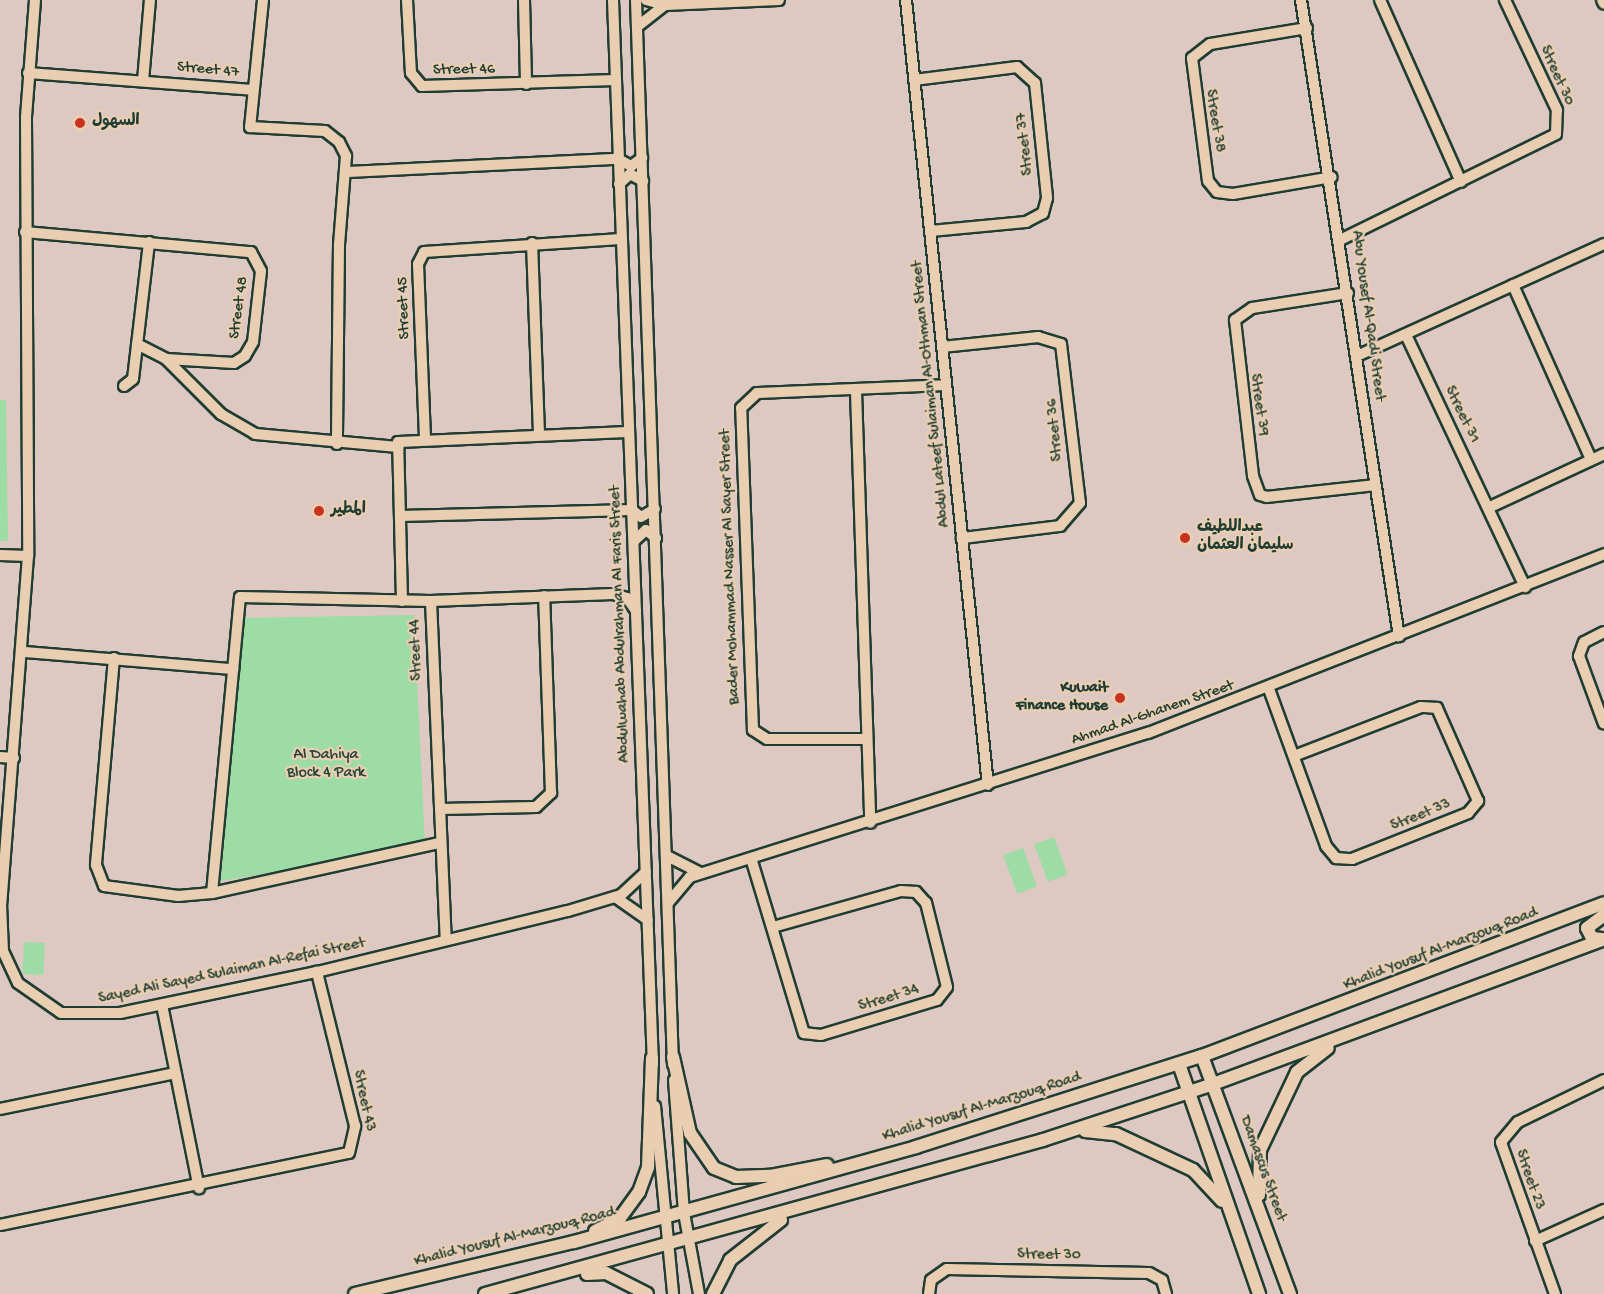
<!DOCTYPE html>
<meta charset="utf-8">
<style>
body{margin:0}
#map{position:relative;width:1604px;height:1294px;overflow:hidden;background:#dec8c2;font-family:"Gochi Hand","Playpen Sans Arabic",sans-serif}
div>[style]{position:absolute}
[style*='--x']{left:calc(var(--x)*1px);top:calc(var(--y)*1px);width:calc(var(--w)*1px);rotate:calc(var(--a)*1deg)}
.green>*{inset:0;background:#9ddca5;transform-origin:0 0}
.roads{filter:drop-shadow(2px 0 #1f3d34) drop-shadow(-2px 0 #1f3d34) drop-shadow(0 2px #1f3d34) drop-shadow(0 -2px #1f3d34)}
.minor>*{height:10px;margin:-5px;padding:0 5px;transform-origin:5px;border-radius:5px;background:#eaceb1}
.major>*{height:12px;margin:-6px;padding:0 6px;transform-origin:6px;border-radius:6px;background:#eaceb1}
.dots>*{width:16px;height:16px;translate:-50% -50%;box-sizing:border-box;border:3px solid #eaceb1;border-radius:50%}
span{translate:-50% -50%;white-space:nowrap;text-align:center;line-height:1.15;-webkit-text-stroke:4.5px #eaceb1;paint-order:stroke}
.street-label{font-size:16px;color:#1f3d34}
.poi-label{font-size:16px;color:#1f3d34;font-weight:700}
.left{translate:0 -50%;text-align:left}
.right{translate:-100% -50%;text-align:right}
.park-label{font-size:16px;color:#25453a}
</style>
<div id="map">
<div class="green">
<i style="clip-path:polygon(0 400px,6px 400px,8px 541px,0 541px)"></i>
<i style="clip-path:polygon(414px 615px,425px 846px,221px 881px,243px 618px)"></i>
<i style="left:1054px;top:837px;width:40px;height:21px;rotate:70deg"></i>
<i style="left:1023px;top:848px;width:41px;height:21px;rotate:70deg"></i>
<i style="left:24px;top:942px;width:21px;height:32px;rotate:3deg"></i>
</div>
<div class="roads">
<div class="minor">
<i style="--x:35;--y:0;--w:118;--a:94.4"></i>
<i style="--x:26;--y:118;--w:438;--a:89.7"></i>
<i style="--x:28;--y:556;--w:349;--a:94.4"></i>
<i style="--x:1;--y:904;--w:47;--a:87.6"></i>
<i style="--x:3;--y:951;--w:35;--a:65"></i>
<i style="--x:18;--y:983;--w:52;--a:34.9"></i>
<i style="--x:61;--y:1013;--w:59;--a:0"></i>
<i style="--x:120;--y:1013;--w:201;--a:-11.8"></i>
<i style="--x:317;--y:972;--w:258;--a:-13.7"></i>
<i style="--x:568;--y:911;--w:55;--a:-16.8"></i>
<i style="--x:621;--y:895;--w:34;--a:-43"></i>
<i style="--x:263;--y:0;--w:128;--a:95.8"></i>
<i style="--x:250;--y:127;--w:75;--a:3.1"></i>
<i style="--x:325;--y:131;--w:18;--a:38"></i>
<i style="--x:339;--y:142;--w:16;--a:63"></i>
<i style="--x:346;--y:156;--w:88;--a:94.5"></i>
<i style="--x:339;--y:244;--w:200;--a:90.6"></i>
<i style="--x:407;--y:0;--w:73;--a:86.9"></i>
<i style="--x:411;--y:73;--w:17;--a:50"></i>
<i style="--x:422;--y:86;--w:194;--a:-1.8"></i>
<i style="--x:524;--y:0;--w:84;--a:88.6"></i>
<i style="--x:613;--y:0;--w:1065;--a:87.85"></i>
<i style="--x:636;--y:0;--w:1065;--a:88.01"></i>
<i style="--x:646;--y:0;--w:20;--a:15"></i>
<i style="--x:665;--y:5;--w:114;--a:-2.5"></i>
<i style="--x:906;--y:0;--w:789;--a:84.04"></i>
<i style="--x:1301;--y:0;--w:644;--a:81.25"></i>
<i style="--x:1380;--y:0;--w:199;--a:66"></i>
<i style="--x:1602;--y:0;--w:4;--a:63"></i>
<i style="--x:638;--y:26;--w:34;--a:-38"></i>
<i style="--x:1307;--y:28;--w:98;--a:170.6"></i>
<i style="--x:1210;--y:44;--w:23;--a:142"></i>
<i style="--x:1192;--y:58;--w:124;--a:82.6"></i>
<i style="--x:1208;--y:181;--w:14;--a:51"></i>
<i style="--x:1217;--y:192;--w:16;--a:7"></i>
<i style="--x:1233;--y:194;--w:100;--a:-9.7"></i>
<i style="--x:28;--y:73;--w:225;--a:4.3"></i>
<i style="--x:914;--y:80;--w:104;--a:-7.2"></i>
<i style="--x:1017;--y:67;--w:24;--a:42"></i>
<i style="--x:1035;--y:83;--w:116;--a:84"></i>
<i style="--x:1047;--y:198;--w:16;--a:105"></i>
<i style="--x:1043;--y:213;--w:19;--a:152"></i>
<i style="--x:1026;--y:222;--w:96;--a:174.6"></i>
<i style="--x:143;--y:81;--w:81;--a:-85.1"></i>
<i style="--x:348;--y:172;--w:270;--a:-2.8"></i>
<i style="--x:618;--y:159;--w:15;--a:28"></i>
<i style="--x:631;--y:166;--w:14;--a:-36"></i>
<i style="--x:619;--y:184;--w:15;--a:-42"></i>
<i style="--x:630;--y:174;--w:15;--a:28"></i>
<i style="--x:25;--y:232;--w:227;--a:5.1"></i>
<i style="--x:251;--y:252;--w:21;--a:62"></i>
<i style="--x:261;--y:271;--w:71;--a:96.4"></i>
<i style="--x:253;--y:342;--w:16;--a:120"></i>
<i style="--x:245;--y:356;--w:13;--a:148"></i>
<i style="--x:234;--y:363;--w:68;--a:-176.6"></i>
<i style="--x:1342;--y:239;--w:238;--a:-26.1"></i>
<i style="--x:1556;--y:134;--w:24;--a:-88"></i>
<i style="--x:1557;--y:110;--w:122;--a:-115.3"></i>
<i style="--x:532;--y:243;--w:191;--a:87.9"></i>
<i style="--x:1513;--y:285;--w:191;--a:65.9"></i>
<i style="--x:1348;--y:293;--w:97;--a:171.1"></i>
<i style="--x:1252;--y:308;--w:21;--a:145"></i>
<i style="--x:1235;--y:320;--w:157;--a:83.4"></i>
<i style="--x:1253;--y:476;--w:20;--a:70"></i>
<i style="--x:1260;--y:495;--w:7;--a:16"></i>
<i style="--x:1267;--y:497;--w:109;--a:-6.3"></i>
<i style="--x:1406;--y:335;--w:279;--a:64.7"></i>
<i style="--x:137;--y:344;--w:33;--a:27"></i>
<i style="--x:166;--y:359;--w:78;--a:45"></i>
<i style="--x:221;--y:414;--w:39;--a:30"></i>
<i style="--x:255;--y:434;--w:144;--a:5.2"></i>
<i style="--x:942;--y:347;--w:97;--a:-5.9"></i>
<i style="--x:1038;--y:337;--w:24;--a:17"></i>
<i style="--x:1061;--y:344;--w:160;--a:83.2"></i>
<i style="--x:1080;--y:503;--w:30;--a:131"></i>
<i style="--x:1060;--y:526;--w:99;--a:173"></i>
<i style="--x:1357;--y:356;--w:271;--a:-24.4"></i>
<i style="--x:124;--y:386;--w:11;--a:-38"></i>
<i style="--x:133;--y:379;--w:138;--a:-83.3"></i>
<i style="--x:856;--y:391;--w:432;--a:88.1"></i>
<i style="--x:425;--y:438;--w:174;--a:-92.3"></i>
<i style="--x:418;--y:264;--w:13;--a:-63"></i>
<i style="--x:424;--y:252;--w:197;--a:-3.8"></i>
<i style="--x:1490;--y:507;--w:126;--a:-24.9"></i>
<i style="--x:400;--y:516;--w:232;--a:-1.5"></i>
<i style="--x:632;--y:510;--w:11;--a:38"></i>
<i style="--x:641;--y:517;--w:16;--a:-30"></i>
<i style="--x:634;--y:541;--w:16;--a:-43"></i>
<i style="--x:646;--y:530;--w:13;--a:39"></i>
<i style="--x:0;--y:555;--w:28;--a:2"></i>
<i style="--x:402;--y:601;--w:159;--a:-91.4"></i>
<i style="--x:398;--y:442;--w:230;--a:-2.5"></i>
<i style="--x:431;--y:601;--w:339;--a:87.5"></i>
<i style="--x:1604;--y:632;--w:22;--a:153"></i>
<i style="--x:1584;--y:642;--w:15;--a:110"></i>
<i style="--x:1579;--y:656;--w:72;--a:69.8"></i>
<i style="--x:24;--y:652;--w:210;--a:4.7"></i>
<i style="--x:114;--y:658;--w:208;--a:95"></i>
<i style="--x:96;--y:865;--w:22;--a:69"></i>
<i style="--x:104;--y:886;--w:75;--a:7.7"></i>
<i style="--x:178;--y:896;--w:34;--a:-5"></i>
<i style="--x:212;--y:893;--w:233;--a:-12.4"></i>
<i style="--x:1269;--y:689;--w:167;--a:70"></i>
<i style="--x:1326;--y:846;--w:16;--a:50"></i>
<i style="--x:1336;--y:858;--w:16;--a:4"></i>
<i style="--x:1352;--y:859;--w:125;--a:-21.6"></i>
<i style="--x:1468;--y:813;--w:16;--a:-50"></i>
<i style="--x:1478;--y:801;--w:102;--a:-113.8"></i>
<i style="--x:1437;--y:708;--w:16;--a:-176"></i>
<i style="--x:1421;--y:707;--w:136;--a:158.9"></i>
<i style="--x:866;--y:739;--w:99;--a:180"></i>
<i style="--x:767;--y:739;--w:17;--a:-147"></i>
<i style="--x:753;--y:730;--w:322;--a:-92.1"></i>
<i style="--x:741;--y:408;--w:22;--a:-43"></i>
<i style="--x:757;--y:393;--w:189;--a:-2.4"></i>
<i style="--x:0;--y:757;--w:14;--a:4"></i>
<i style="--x:440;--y:809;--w:96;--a:-1.2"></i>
<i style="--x:536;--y:807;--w:21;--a:-43"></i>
<i style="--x:551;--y:793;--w:197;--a:-92"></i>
<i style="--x:667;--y:856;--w:37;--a:27"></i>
<i style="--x:751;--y:858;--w:183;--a:73.2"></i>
<i style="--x:804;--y:1033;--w:17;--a:7"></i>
<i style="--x:821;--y:1035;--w:121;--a:-16.8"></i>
<i style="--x:937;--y:1000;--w:16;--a:-52"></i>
<i style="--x:947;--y:987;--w:87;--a:-104"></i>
<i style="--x:926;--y:903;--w:15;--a:-132"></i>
<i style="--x:916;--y:892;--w:15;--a:-176"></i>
<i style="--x:901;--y:891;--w:133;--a:164.3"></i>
<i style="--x:212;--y:893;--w:297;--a:-84.6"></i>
<i style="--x:240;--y:597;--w:191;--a:1.2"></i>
<i style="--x:431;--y:601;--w:182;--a:-2.2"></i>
<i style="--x:613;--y:594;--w:15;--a:16"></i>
<i style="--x:627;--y:598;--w:16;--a:55"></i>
<i style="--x:615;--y:897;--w:40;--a:34.9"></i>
<i style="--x:668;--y:903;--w:34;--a:-50"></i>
<i style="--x:690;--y:877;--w:480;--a:-17.5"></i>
<i style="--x:1148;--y:733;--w:490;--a:-21.4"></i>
<i style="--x:162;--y:1005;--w:187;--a:78.6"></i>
<i style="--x:674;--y:1080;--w:133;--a:85.7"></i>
<i style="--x:684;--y:1213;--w:82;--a:79.5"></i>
<i style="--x:655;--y:1106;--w:189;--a:84.5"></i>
<i style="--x:0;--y:1109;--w:179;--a:-11.6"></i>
<i style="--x:0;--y:1225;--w:356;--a:-11.7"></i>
<i style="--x:349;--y:1153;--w:28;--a:-77"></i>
<i style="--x:355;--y:1126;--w:159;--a:-103.9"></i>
<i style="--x:1535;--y:1241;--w:76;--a:-24.2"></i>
<i style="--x:929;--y:1294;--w:14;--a:-82"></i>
<i style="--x:931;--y:1280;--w:19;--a:-35"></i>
<i style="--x:947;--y:1269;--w:202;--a:1.1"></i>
<i style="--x:1149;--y:1273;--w:15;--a:28"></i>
<i style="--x:1162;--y:1280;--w:15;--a:74"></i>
<i style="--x:1555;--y:1294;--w:161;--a:-109.6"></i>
<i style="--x:1501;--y:1142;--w:26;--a:-50"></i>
<i style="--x:1518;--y:1122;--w:96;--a:-26"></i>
</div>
<div class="major">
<i style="--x:1602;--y:939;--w:10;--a:-174"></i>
<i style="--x:1592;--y:938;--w:11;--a:-117"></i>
<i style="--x:1587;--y:928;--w:21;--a:-37"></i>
<i style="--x:1202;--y:1056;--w:254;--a:69.7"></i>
<i style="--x:673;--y:1057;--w:78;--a:77.4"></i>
<i style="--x:690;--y:1133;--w:42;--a:55.6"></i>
<i style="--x:714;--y:1168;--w:24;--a:22"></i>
<i style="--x:736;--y:1177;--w:34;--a:-2"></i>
<i style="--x:770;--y:1176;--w:58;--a:-10.9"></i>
<i style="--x:1179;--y:1064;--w:244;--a:70.8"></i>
<i style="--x:1085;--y:1131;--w:31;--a:6"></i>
<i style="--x:1116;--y:1134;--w:85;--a:25.1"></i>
<i style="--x:1193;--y:1170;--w:42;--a:46.9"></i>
<i style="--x:1259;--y:1195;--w:45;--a:-88.7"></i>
<i style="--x:1260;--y:1150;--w:86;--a:-64.6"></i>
<i style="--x:1297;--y:1072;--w:39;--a:-38"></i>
<i style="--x:595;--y:1231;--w:28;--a:-27"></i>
<i style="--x:620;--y:1218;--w:32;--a:-54"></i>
<i style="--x:639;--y:1192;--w:27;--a:-70"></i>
<i style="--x:648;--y:1167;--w:109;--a:-87.9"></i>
<i style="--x:587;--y:1274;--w:19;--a:-3"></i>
<i style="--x:606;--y:1273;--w:46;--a:27.1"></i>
<i style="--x:355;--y:1294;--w:225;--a:-13.4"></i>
<i style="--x:574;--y:1242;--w:355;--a:-15.5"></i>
<i style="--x:916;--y:1147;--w:300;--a:-17.7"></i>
<i style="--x:1202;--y:1056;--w:430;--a:-20.8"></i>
<i style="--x:485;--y:1294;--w:579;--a:-15.43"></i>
<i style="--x:1043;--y:1140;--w:179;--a:-18.2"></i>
<i style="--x:1213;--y:1084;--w:417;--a:-20.3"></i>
<i style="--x:713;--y:1294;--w:38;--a:-63"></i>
<i style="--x:730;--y:1260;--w:65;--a:-38.1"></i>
</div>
</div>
<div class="dots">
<i style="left:80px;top:123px;background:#c8321e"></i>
<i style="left:319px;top:511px;background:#c8321e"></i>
<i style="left:1185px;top:538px;background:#c8321e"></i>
<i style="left:1120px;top:698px;background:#c8321e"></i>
</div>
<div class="street-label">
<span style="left:208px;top:71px;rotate:5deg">Street 47</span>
<span style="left:464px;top:71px;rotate:-1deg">Street 46</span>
<span style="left:1556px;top:76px;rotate:66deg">Street 30</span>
<span style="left:1214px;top:121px;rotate:81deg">Street 38</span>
<span style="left:1026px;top:144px;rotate:-96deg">Street 37</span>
<span style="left:240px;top:308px;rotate:-82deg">Street 48</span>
<span style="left:405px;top:308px;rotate:-92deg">Street 45</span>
<span style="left:1367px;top:316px;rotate:82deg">Abu Yousef Al-Qadi Street</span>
<span style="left:932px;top:394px;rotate:-96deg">Abdul Lateef Sulaiman Al-Othman Street</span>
<span style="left:1258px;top:405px;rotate:82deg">Street 39</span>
<span style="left:1461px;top:415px;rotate:64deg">Street 31</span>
<span style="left:1056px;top:430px;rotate:-95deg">Street 36</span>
<span style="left:731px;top:567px;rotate:-92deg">Bader Mohammad Nasser Al Sayer Street</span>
<span style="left:621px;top:624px;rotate:-92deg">Abdulwahab Abdulrahman Al Faris Street</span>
<span style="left:417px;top:650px;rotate:-92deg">Street 44</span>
<span style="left:1153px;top:714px;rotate:-19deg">Ahmad Al-Ghanem Street</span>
<span style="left:1421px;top:816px;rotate:-22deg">Street 33</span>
<span style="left:1441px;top:950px;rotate:-21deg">Khalid Yousuf Al-Marzouq Road</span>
<span style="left:232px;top:972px;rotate:-12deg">Sayed Ali Sayed Sulaiman Al-Refai Street</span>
<span style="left:889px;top:999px;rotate:-17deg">Street 34</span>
<span style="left:363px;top:1101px;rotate:78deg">Street 43</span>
<span style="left:982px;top:1108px;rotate:-17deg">Khalid Yousuf Al-Marzouq Road</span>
<span style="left:1262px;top:1169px;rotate:70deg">Damascus Street</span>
<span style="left:1529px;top:1180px;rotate:71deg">Street 23</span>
<span style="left:515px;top:1238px;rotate:-14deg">Khalid Yousuf Al-Marzouq Road</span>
<span style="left:1049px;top:1256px;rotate:1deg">Street 30</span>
</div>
<div class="poi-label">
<span class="left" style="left:92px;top:123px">السهول</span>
<span class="left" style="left:331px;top:511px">المطير</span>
<span class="left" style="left:1197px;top:538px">عبداللطيف<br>سليمان العثمان</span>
<span class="right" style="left:1108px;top:698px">Kuwait<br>Finance House</span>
</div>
<div class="park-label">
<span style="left:326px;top:765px">Al Dahiya<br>Block 4 Park</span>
</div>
</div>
